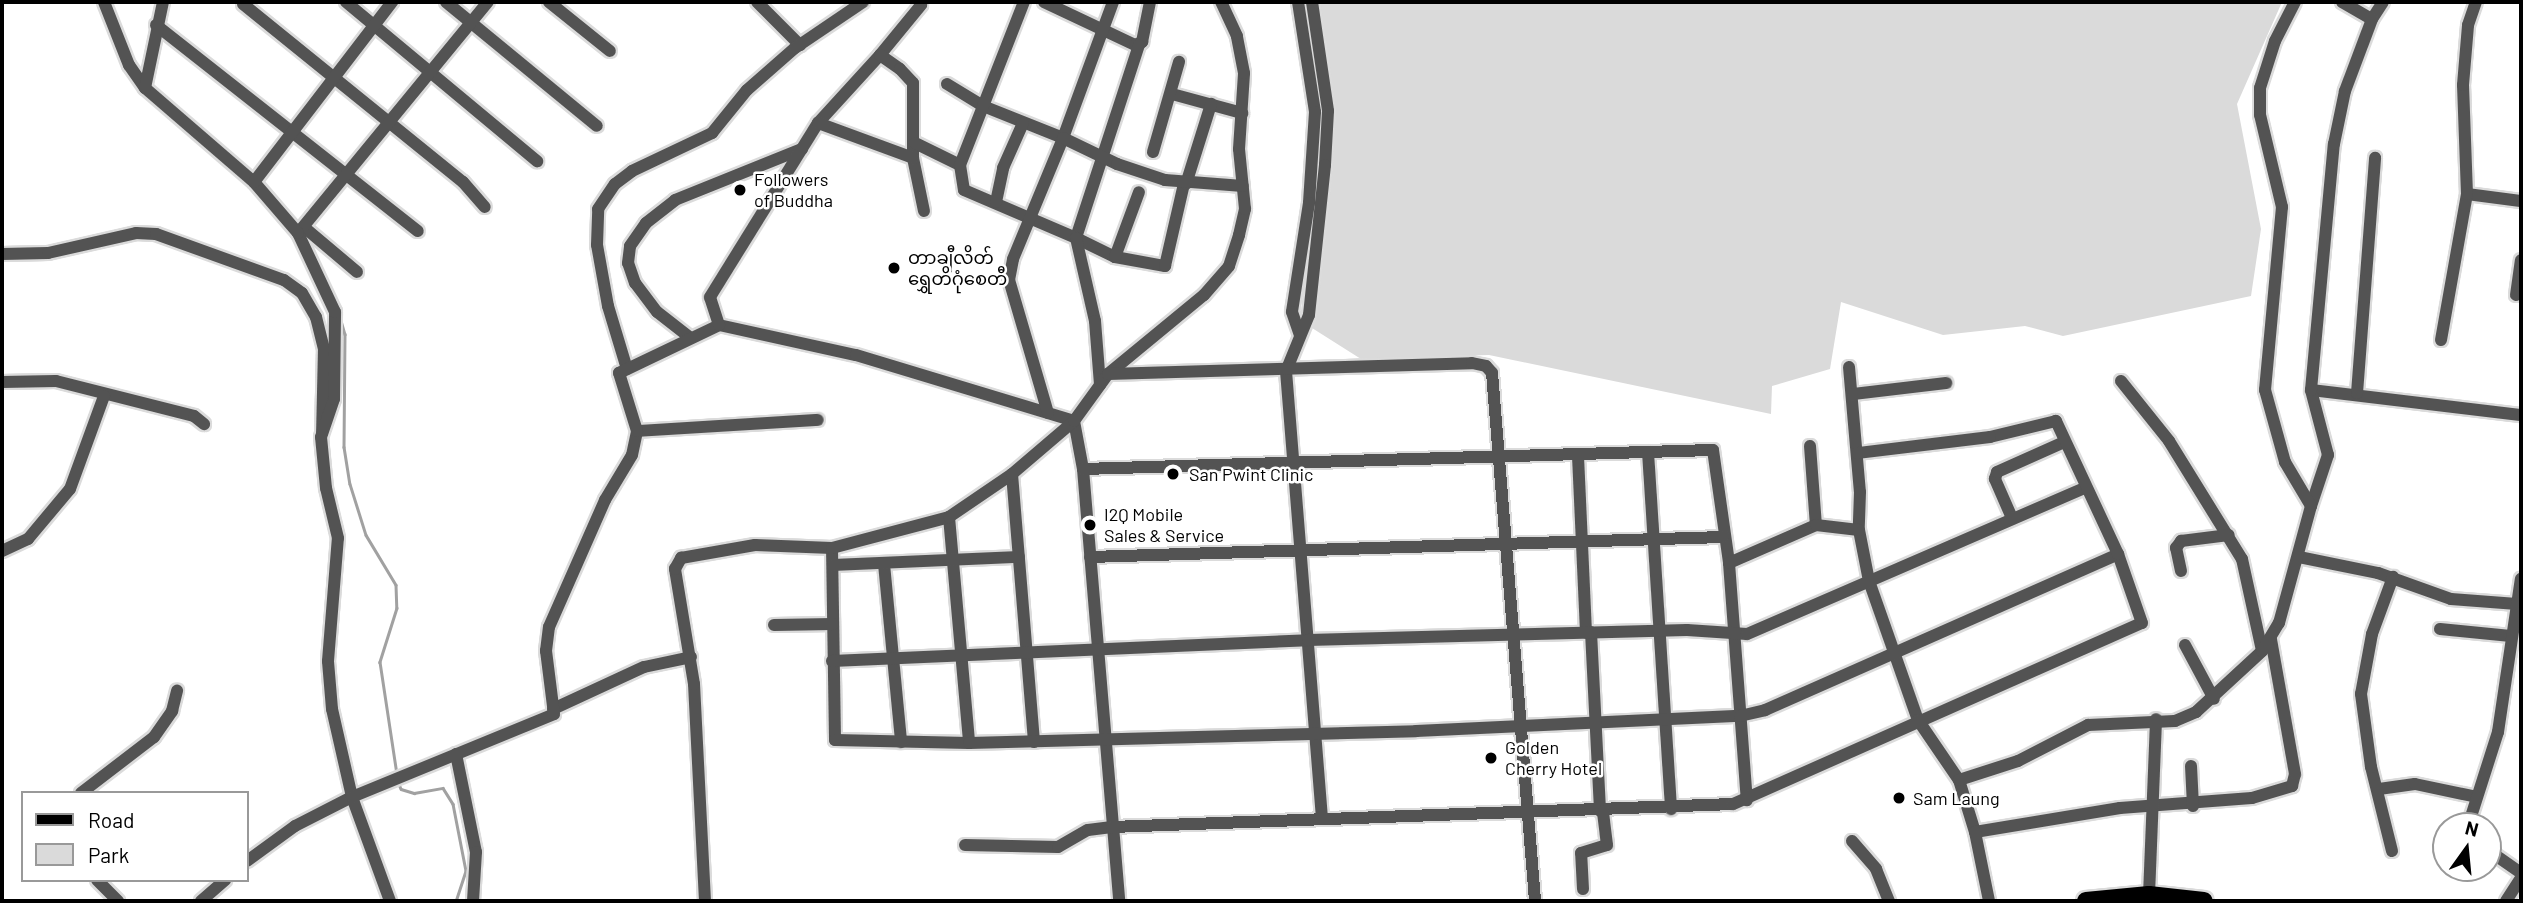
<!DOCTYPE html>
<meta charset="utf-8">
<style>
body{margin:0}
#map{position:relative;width:2523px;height:903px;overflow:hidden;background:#fff;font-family:Barlow,"Noto Sans Myanmar",sans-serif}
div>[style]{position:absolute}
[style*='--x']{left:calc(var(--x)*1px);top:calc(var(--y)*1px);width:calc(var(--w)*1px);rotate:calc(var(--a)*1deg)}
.green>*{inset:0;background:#dadada}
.stream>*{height:2.5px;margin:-1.25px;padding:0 1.25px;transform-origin:1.25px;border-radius:1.25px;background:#a1a1a1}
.roads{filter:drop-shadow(2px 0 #dbdbdb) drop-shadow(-2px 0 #dbdbdb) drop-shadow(0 2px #dbdbdb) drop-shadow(0 -2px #dbdbdb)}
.minor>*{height:12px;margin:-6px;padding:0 6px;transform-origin:6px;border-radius:6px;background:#535353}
.primary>*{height:18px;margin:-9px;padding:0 9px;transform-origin:9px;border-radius:9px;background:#000}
.dots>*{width:19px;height:19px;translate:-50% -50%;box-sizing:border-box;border:4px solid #fff;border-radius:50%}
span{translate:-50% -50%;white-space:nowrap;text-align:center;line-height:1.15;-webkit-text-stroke:5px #fff;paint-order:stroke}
.poi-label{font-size:18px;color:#000}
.left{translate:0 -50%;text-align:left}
.frame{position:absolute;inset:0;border:4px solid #000;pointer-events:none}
.legend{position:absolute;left:21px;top:791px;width:228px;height:91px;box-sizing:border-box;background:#fff;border:2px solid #999;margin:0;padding:9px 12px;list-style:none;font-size:21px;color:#000}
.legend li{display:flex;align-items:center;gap:14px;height:35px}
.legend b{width:35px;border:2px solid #999}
.north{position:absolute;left:2432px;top:812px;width:70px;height:70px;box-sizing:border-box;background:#fff;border:2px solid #999;border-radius:50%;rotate:15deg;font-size:19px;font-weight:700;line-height:28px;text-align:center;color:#000}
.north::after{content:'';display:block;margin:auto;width:24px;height:32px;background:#000;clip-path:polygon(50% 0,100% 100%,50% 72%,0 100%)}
</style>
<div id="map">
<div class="green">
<i style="clip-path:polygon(1312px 2px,2282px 2px,2237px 104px,2261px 229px,2251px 296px,2063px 336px,2025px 326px,1943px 335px,1841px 302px,1830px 369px,1772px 386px,1771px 414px,1489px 355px,1361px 359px,1312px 328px,1328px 135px)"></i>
</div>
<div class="stream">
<i style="--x:340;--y:317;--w:18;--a:74"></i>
<i style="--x:345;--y:334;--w:113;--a:90.5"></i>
<i style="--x:344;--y:447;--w:37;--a:81"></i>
<i style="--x:350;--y:484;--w:53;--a:72.6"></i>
<i style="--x:366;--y:535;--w:58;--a:59"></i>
<i style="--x:396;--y:585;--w:23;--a:88"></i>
<i style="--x:397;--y:608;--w:57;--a:107.5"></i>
<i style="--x:380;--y:662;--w:113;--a:81.4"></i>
<i style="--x:399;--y:784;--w:5;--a:68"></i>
<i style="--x:401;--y:789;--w:14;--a:17"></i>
<i style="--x:414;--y:793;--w:29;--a:-10"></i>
<i style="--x:443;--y:788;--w:19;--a:58"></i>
<i style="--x:453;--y:804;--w:68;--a:79"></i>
<i style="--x:466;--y:871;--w:32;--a:108"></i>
</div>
<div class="roads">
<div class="minor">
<i style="--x:104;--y:2;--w:68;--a:68.4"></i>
<i style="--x:129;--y:65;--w:28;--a:55"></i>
<i style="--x:145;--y:88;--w:144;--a:40.8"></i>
<i style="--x:346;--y:2;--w:249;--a:39.8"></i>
<i style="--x:446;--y:2;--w:195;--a:39.4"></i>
<i style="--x:549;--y:2;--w:78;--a:38.8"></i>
<i style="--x:757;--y:2;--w:61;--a:45"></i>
<i style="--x:1044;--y:2;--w:101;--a:25.3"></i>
<i style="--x:1135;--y:45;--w:8;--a:-23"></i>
<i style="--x:1142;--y:42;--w:41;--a:-78.7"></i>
<i style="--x:1298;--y:2;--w:111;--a:81.2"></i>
<i style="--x:1315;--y:112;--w:91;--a:93.8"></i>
<i style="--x:1309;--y:203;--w:110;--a:98.9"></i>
<i style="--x:1292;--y:312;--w:24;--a:71"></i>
<i style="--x:1312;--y:2;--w:110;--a:81.6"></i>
<i style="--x:1328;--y:111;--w:54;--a:93.2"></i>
<i style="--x:1325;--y:165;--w:151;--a:96.1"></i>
<i style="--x:1309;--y:315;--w:61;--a:112.3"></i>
<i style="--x:1286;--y:371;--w:449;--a:85.4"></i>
<i style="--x:2342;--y:2;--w:34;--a:30"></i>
<i style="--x:2372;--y:19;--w:20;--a:-57"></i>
<i style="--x:243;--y:4;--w:283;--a:39"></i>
<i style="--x:463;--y:182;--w:33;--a:49"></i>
<i style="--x:156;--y:25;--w:333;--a:38.2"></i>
<i style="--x:1139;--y:45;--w:203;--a:108.1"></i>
<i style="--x:1076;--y:238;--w:43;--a:26"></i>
<i style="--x:1115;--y:257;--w:51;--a:10.2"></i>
<i style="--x:1165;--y:266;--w:84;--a:-77"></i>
<i style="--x:880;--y:55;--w:65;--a:-50.6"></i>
<i style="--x:947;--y:84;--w:42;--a:31.4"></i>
<i style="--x:983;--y:106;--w:86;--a:21.8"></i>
<i style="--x:1063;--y:138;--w:145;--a:-69.8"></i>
<i style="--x:145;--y:88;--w:88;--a:-78.2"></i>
<i style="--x:1172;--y:94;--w:73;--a:15.2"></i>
<i style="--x:818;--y:123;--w:92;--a:-47.6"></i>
<i style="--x:880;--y:55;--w:24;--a:35"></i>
<i style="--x:900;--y:69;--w:19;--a:47"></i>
<i style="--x:913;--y:83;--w:75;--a:90"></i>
<i style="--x:913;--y:158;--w:54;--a:78.3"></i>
<i style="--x:915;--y:143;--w:50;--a:26.1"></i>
<i style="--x:960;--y:165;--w:25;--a:81"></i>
<i style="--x:964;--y:190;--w:122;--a:23.2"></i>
<i style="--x:1076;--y:238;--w:85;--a:77.1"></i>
<i style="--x:1095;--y:321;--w:64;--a:85.5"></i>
<i style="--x:1153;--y:152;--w:94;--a:-73.9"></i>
<i style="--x:960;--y:165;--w:175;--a:-68.6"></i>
<i style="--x:1186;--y:184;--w:84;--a:-72.6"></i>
<i style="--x:2467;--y:194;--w:54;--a:7.4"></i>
<i style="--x:996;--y:202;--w:35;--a:-78"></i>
<i style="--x:1003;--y:168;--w:49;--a:-66"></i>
<i style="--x:305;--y:228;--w:68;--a:40.2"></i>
<i style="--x:298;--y:233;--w:299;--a:-50.6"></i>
<i style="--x:2;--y:254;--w:46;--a:-1.2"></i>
<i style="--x:48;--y:253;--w:90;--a:-12.8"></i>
<i style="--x:136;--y:233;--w:20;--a:3"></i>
<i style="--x:156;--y:234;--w:136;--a:19.8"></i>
<i style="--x:284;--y:280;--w:22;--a:36"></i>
<i style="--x:302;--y:293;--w:28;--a:60"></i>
<i style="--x:316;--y:317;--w:32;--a:76"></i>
<i style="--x:324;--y:348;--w:85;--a:91.3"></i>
<i style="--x:1115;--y:257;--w:69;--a:-69.7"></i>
<i style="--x:2516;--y:295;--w:35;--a:-82"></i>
<i style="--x:719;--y:325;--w:140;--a:12.4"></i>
<i style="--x:856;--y:355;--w:228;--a:16.8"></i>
<i style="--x:688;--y:336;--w:39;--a:-142"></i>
<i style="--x:657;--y:312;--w:36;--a:-127"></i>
<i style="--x:635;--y:283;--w:21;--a:-109"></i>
<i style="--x:628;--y:263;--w:17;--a:-83"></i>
<i style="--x:630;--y:246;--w:28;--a:-55"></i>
<i style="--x:646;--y:223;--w:37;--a:-38"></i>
<i style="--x:675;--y:200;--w:137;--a:-21.9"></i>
<i style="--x:2441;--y:340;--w:148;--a:-79.9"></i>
<i style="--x:2467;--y:194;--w:109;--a:-92.1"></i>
<i style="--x:2463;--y:85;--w:60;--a:-85.2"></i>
<i style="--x:2468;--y:25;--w:24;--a:-71"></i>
<i style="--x:1849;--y:367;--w:125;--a:85"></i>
<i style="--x:1860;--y:492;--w:38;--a:92"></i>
<i style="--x:1859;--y:530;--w:52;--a:78.9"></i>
<i style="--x:1869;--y:581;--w:147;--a:70.6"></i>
<i style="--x:1918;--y:720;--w:73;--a:55.7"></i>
<i style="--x:1959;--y:780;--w:54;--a:72.9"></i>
<i style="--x:1975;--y:832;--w:147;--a:-9.4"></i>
<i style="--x:2120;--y:808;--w:132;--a:-4.3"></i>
<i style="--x:2252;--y:798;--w:42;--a:-16.7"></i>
<i style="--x:2292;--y:786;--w:12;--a:-76"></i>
<i style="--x:2295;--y:774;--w:137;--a:-100.1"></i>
<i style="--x:627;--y:369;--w:66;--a:-106.8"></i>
<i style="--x:608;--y:306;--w:62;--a:-100.2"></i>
<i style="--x:597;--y:245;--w:36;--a:-88"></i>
<i style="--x:598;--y:209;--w:30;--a:-56"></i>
<i style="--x:615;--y:184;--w:21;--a:-37"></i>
<i style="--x:632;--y:171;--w:89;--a:-25.4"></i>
<i style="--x:712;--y:133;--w:55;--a:-50.9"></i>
<i style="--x:747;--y:90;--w:64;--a:-41.2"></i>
<i style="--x:795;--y:48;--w:82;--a:-34.1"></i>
<i style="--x:1108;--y:374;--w:124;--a:-39.5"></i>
<i style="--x:1204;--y:295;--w:38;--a:-49"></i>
<i style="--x:1229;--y:266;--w:33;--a:-72"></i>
<i style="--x:1239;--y:235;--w:27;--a:-77"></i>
<i style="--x:1245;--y:209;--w:60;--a:-95.7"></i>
<i style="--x:1239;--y:149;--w:76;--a:-86.2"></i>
<i style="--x:1244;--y:73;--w:38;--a:-101"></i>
<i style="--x:1237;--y:36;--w:38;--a:-115"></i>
<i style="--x:2121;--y:381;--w:77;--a:51.3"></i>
<i style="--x:2169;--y:441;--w:139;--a:58.3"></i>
<i style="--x:2242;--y:559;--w:94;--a:77.7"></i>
<i style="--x:2;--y:382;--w:54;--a:-1.1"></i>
<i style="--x:56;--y:381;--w:142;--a:14.2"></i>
<i style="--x:194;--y:416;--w:13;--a:39"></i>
<i style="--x:2311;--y:390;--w:211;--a:6.8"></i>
<i style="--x:2357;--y:393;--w:236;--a:-85.6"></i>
<i style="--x:1853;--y:394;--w:94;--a:-6.7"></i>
<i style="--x:1048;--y:413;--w:139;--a:-106.3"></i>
<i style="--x:1009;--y:280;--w:21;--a:-79"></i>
<i style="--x:1013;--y:259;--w:131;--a:-67.5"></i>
<i style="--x:1063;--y:138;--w:60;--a:25.7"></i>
<i style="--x:1117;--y:164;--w:51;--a:18.4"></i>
<i style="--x:1165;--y:180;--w:78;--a:4.4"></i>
<i style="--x:1074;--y:421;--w:49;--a:79.4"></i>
<i style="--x:1083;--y:469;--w:433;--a:85.2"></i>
<i style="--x:637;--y:431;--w:181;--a:-3.5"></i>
<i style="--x:1810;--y:446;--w:79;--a:85.7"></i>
<i style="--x:1648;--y:452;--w:358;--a:86.3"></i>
<i style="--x:1578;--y:456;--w:177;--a:87.4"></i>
<i style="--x:1083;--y:469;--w:630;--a:-1.73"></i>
<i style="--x:1713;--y:450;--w:114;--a:81.9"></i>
<i style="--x:1729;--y:563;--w:238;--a:85.7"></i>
<i style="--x:1012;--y:474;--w:269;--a:85.3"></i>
<i style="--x:2311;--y:506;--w:54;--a:-71.6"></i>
<i style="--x:2328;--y:455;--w:67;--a:-104.7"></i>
<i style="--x:2311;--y:390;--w:247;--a:-84.7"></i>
<i style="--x:2334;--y:144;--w:54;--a:-78.3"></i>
<i style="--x:2345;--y:91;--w:77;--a:-69.4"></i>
<i style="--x:949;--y:517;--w:227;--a:84.9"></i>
<i style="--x:2012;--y:518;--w:43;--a:-113.6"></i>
<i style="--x:1995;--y:479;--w:7;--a:-74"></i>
<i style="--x:1997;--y:472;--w:73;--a:-24.1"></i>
<i style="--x:832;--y:548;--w:192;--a:89.1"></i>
<i style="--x:835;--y:740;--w:134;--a:1.3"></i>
<i style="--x:969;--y:743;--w:447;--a:-1.5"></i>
<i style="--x:1416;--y:731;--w:324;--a:-2.7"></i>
<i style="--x:1740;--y:716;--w:26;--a:-13"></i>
<i style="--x:1765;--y:710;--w:386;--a:-23.8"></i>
<i style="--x:2;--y:551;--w:29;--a:-25"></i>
<i style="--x:28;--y:539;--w:65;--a:-50"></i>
<i style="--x:70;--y:489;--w:99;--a:-69.9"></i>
<i style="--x:1090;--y:557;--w:633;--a:-1.81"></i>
<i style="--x:2299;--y:557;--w:81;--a:11.4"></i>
<i style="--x:2378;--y:573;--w:77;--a:19.6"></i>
<i style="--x:2451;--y:599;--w:66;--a:4.3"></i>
<i style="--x:1729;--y:563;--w:95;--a:-23.6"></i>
<i style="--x:1816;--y:525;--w:43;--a:6.6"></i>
<i style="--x:884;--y:564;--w:179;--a:84.5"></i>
<i style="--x:833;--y:565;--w:186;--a:-2.5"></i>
<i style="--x:2181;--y:571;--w:24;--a:-102"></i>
<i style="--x:2176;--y:548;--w:9;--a:-54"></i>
<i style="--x:2181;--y:541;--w:48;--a:-7.1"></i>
<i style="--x:774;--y:625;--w:59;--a:-1"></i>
<i style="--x:2440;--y:629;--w:71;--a:5.6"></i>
<i style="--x:1591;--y:632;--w:179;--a:87.1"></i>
<i style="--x:2185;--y:645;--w:61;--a:61.8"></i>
<i style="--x:832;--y:661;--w:476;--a:-2.5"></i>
<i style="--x:1308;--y:640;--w:379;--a:-1.5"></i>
<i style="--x:1687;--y:630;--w:60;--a:3.8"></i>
<i style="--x:1747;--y:634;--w:368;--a:-23.4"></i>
<i style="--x:553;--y:709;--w:100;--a:-24.8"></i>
<i style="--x:644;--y:667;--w:48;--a:-12"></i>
<i style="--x:456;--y:754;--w:100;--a:78.5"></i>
<i style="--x:476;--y:852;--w:49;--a:93.5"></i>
<i style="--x:2191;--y:766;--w:40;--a:87.1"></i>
<i style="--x:1959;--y:780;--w:62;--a:-17.9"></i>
<i style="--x:2018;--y:761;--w:79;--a:-27.2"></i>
<i style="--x:2088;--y:725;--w:87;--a:-2.6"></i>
<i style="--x:2175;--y:721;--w:23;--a:-23"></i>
<i style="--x:2196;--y:712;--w:90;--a:-42.7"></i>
<i style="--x:2262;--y:651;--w:33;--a:-59"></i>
<i style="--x:2279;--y:623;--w:121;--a:-74.7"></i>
<i style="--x:2311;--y:506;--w:51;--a:-120.6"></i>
<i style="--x:2285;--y:462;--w:75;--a:-105.5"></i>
<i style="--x:2265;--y:390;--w:184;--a:-84.7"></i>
<i style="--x:2282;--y:207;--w:95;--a:-103.4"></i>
<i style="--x:2260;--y:115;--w:27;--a:-90"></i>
<i style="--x:2260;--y:88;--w:49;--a:-72.3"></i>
<i style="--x:2275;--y:41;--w:44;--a:-62.9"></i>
<i style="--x:2379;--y:789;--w:36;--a:-8"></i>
<i style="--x:2415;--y:784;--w:63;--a:11.8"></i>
<i style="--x:81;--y:793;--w:92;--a:-37.5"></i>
<i style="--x:154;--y:737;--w:32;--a:-55"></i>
<i style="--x:172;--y:711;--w:21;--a:-76"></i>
<i style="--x:2468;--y:826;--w:99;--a:-72.3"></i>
<i style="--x:2498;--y:732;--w:155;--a:-81.5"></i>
<i style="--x:1975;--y:832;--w:70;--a:78.5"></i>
<i style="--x:1852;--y:841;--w:37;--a:49"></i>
<i style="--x:1876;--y:869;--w:35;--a:68"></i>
<i style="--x:965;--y:845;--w:93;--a:1.2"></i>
<i style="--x:1058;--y:847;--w:34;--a:-30"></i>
<i style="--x:1088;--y:830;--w:24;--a:-7"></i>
<i style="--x:1112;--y:827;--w:621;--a:-2.12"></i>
<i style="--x:1733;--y:804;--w:447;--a:-23.9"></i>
<i style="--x:2142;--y:623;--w:73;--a:-109.2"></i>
<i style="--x:2118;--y:554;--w:147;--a:-115"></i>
<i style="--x:2056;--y:421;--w:68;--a:166.4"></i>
<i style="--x:1990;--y:437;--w:134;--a:173.1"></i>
<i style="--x:2488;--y:850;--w:40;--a:34.9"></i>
<i style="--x:2392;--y:851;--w:87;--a:-104"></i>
<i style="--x:2371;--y:767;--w:74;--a:-97.8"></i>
<i style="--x:2361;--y:694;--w:61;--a:-79.6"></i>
<i style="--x:2372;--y:634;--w:61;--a:-69.8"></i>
<i style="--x:247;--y:861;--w:59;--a:-36.1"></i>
<i style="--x:295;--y:826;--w:64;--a:-27"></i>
<i style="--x:352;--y:797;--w:90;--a:-102.8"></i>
<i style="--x:332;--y:709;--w:48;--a:-94.8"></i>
<i style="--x:328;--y:661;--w:123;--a:-85.4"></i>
<i style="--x:338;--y:538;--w:51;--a:-103.5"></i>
<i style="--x:326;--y:488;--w:51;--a:-95.6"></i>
<i style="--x:321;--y:437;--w:40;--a:-71.1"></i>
<i style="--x:334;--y:399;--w:87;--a:-89.3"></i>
<i style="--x:335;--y:312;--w:87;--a:-115.1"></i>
<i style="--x:298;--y:233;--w:67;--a:-130.8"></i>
<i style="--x:254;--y:182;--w:227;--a:-52.5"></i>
<i style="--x:97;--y:880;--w:30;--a:45"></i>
<i style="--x:1583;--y:889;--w:36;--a:-93"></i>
<i style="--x:1581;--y:853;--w:27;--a:-17"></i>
<i style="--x:1607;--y:845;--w:34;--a:-97"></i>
<i style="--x:2149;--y:895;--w:176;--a:-87.7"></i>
<i style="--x:201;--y:901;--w:32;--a:-41"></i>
<i style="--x:390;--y:901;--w:111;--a:-110.1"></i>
<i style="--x:352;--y:797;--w:218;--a:-22.3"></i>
<i style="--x:554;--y:714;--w:64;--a:-97.2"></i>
<i style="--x:546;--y:651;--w:24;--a:-83"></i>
<i style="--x:549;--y:627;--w:139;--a:-66.2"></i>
<i style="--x:605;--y:500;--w:52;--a:-59"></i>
<i style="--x:632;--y:455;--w:25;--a:-78"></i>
<i style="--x:637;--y:431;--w:61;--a:-107.2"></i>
<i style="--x:619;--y:373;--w:111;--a:-25.6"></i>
<i style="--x:719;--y:325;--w:29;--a:-108"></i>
<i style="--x:710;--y:297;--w:205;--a:-58.2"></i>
<i style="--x:818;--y:123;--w:101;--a:20.2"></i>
<i style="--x:705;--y:901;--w:217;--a:-92.9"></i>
<i style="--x:694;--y:684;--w:117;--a:-99.4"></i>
<i style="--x:675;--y:569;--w:13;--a:-61"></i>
<i style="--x:681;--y:558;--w:75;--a:-10"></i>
<i style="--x:755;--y:545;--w:77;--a:2.2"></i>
<i style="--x:832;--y:548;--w:121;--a:-14.8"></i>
<i style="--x:949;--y:517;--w:76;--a:-34.3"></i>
<i style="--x:1012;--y:474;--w:82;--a:-40.5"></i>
<i style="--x:1074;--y:421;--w:58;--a:-54.1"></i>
<i style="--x:1108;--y:374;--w:364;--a:-1.7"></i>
<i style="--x:1472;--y:363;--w:14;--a:12"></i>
<i style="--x:1486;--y:366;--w:9;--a:49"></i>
<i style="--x:1492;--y:373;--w:530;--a:85.34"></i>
<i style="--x:2506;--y:901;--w:27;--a:-57"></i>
</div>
<div class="primary">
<i style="--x:2086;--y:901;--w:63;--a:-5.4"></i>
<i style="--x:2149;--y:895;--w:55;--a:6.2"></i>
</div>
</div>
<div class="dots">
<i style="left:740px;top:190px;background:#000"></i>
<i style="left:894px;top:268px;background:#000"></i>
<i style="left:1173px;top:474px;background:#000"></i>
<i style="left:1090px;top:525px;background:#000"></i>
<i style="left:1491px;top:758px;background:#000"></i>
<i style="left:1899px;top:798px;background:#000"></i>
</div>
<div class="poi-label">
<span class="left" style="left:754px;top:190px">Followers<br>of Buddha</span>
<span class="left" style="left:908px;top:268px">တာချီလိတ်<br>ရွှေတိဂုံစေတီ</span>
<span class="left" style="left:1189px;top:474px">San Pwint Clinic</span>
<span class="left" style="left:1104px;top:525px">I2Q Mobile<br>Sales &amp; Service</span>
<span class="left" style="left:1505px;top:758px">Golden<br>Cherry Hotel</span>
<span class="left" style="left:1913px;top:798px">Sam Laung</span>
</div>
<div class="frame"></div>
<ul class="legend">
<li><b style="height:9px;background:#000"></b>Road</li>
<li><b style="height:19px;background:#dadada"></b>Park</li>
</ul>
<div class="north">N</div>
</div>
